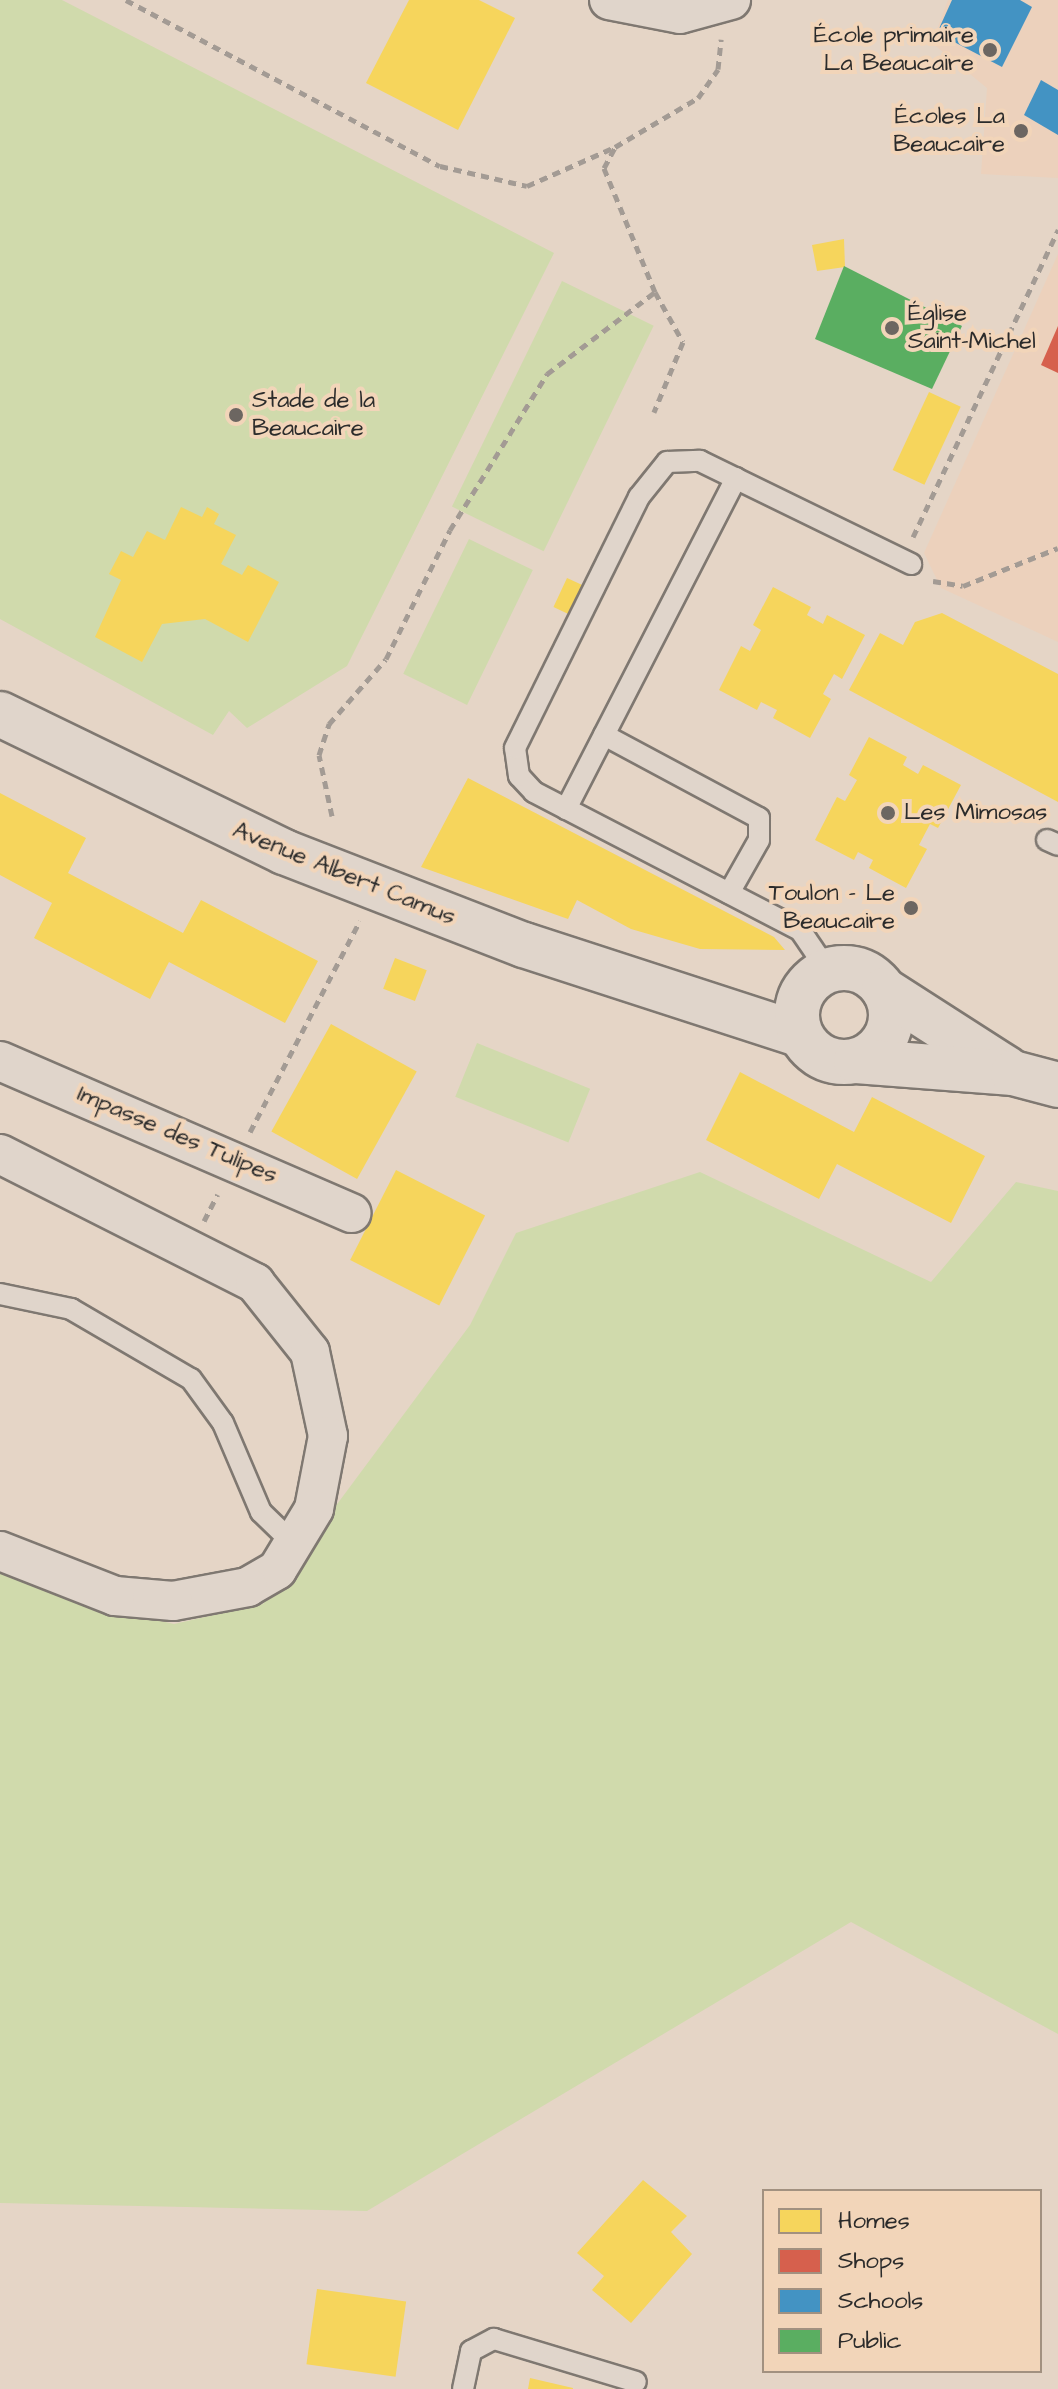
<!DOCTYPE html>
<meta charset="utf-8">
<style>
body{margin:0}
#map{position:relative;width:1058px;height:2389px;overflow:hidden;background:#e5d5c6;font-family:"Architects Daughter",sans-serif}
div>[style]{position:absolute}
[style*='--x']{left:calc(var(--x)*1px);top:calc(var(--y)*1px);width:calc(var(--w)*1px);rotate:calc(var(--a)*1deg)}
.built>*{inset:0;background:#ecd1bc}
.green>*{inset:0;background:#d0daac;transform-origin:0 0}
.homes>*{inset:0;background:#f6d55c;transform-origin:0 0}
.shops>*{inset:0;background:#d6604d}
.schools>*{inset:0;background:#4393c3}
.public>*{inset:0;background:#5aae61}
.path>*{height:5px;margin-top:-2.5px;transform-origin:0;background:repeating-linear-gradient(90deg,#a39b94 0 8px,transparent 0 14px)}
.roads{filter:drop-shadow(2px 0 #7f7871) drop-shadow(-2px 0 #7f7871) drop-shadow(0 2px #7f7871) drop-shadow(0 -2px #7f7871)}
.lane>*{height:20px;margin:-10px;padding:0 10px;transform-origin:10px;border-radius:10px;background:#e0d5cb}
.street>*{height:38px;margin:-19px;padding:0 19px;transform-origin:19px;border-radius:19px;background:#e0d5cb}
.secondary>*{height:44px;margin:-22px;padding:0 22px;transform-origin:22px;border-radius:22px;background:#e0d5cb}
.secondary>.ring{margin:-22px;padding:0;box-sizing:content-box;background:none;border:44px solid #e0d5cb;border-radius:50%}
.dots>*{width:22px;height:22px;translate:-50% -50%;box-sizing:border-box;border:4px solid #f2d5b9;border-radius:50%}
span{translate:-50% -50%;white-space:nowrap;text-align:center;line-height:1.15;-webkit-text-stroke:8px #f2d5b9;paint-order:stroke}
.poi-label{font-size:24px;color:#2b2b2b}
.right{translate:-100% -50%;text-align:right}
.left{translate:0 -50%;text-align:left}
.street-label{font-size:24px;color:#2b2b2b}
.legend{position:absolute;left:762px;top:2189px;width:280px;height:184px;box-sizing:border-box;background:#f2d5b9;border:2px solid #a29180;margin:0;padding:10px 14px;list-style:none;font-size:24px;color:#2b2b2b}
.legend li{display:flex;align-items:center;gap:16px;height:40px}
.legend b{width:40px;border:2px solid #a29180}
</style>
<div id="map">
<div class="built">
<i style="clip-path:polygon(948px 0,1058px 0,1058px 178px,981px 174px,987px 88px,932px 43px)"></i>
<i style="clip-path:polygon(1058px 254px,1058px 642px,941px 588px,924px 553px)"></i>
</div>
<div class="green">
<i style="clip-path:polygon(0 0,62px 0,554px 253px,347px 666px,247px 728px,229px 711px,213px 735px,0 619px)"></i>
<i style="left:562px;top:281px;width:102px;height:251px;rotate:26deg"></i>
<i style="left:469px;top:539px;width:71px;height:150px;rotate:26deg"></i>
<i style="left:477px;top:1043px;width:122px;height:58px;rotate:22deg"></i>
<i style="clip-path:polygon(700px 1172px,931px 1282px,1016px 1182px,1058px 1191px,1058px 2034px,851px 1922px,367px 2211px,0 2203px,0 1551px,88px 1604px,174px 1624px,263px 1604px,470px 1325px,516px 1233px)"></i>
</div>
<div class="homes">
<i style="clip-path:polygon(409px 0,479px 0,515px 18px,458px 130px,366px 83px)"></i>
<i style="clip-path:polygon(844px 239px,845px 267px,817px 271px,812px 245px)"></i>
<i style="left:929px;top:392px;width:35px;height:86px;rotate:25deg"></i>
<i style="clip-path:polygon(181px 507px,202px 517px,207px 507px,219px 514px,214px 524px,236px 535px,221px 564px,242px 575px,248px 565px,279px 582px,248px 642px,205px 619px,162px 624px,142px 662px,95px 637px,121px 580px,109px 574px,121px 551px,133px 557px,147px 531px,165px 540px)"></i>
<i style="left:567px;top:578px;width:21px;height:32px;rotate:25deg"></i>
<i style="clip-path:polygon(773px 587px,811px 607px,807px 615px,823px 624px,827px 615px,865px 635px,842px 679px,834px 674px,823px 694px,831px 699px,810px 738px,773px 718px,777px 710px,761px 702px,757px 710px,719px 690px,741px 646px,750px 651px,761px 630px,753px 625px)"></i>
<i style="clip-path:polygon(942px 613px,1058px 674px,1058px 802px,849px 690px,880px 633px,903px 645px,915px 622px)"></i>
<i style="clip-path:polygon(869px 737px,907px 757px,903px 765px,918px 774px,923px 765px,961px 785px,938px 828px,930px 824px,919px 845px,927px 849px,906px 888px,869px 868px,873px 860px,858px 852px,854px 860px,815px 840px,837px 797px,845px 801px,857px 780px,849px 775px)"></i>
<i style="clip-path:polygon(468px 778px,774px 937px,785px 950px,700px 949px,631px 929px,577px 900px,568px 919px,421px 867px)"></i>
<i style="clip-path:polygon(0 793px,86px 838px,68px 873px,183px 933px,201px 900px,318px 961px,285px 1023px,169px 962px,150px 999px,34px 938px,52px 903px,0 875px)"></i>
<i style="left:395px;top:958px;width:34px;height:33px;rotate:21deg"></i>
<i style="left:331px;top:1024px;width:98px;height:123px;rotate:29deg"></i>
<i style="clip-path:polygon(740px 1072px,854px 1132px,872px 1097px,985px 1156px,951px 1223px,837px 1164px,819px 1199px,706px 1140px)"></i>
<i style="left:396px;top:1170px;width:100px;height:101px;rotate:27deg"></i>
<i style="clip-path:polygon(643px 2180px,687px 2216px,671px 2232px,692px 2254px,631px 2323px,592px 2290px,604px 2276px,577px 2253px)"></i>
<i style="left:317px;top:2289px;width:90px;height:76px;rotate:8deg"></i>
<i style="clip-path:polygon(530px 2378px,573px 2388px,573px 2389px,528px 2389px)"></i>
</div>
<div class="shops">
<i style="clip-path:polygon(1058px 326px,1058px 373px,1041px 365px)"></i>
</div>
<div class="schools">
<i style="clip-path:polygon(952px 0,1020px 0,1032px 7px,1002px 67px,937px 33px)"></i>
<i style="clip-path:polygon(1041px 80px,1058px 90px,1058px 135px,1024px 115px)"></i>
</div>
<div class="public">
<i style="clip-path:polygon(844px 266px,962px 326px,932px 389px,815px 339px)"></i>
</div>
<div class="path">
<i style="--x:126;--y:0;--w:355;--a:27.9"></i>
<i style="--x:440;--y:166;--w:89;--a:12.9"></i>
<i style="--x:527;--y:186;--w:96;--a:-23.9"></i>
<i style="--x:655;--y:292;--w:134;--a:-112.4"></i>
<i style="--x:604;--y:168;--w:24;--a:-62"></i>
<i style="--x:615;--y:147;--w:96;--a:-30.6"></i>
<i style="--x:698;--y:98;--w:35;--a:-55"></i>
<i style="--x:718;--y:69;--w:30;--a:-84"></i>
<i style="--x:913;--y:537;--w:340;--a:-64.7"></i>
<i style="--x:933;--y:581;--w:30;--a:9"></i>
<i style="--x:963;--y:586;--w:102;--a:-21.8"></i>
<i style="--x:332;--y:816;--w:62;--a:-102"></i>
<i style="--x:319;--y:755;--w:33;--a:-72"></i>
<i style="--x:329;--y:724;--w:86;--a:-48.8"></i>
<i style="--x:386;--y:659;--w:144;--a:-63.6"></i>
<i style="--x:450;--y:530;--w:184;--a:-58.1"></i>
<i style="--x:547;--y:374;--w:136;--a:-37.2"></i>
<i style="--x:655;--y:292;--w:57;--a:60.8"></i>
<i style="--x:683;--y:342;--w:76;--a:112.5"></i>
<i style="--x:250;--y:1132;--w:238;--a:-62.5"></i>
<i style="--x:204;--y:1221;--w:30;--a:-63"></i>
</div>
<div class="roads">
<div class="lane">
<i style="--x:604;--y:735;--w:176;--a:28.2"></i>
<i style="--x:759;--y:818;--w:22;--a:90"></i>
<i style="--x:759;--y:840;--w:61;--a:119.5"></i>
<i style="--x:566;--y:809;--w:372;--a:-62.8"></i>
<i style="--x:1047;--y:840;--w:12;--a:24"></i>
<i style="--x:828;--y:971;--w:50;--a:-124.3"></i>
<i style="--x:800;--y:930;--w:300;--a:-152.6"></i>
<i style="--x:534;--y:792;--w:22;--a:-133"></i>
<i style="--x:519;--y:776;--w:28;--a:-98"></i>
<i style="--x:515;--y:748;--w:280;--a:-63.7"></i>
<i style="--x:639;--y:497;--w:45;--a:-51.3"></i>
<i style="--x:667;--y:462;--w:33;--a:-2"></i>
<i style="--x:700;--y:461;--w:235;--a:26"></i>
<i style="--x:0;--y:1294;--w:73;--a:11.9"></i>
<i style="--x:71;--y:1309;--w:139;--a:30.3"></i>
<i style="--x:191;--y:1379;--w:54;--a:54"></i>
<i style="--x:223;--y:1423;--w:97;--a:66.9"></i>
<i style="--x:261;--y:1512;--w:47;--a:44.1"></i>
<i style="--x:463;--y:2389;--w:39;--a:-78"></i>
<i style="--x:471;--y:2351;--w:26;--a:-28"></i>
<i style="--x:494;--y:2339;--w:148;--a:16.8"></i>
</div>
<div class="street">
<i style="--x:609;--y:0;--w:72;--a:11.2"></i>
<i style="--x:680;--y:14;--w:53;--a:-15.4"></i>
<i style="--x:0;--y:1061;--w:383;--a:23.4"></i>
<i style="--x:0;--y:1154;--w:286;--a:26.8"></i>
<i style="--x:255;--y:1283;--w:88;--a:51.4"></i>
<i style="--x:310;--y:1352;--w:86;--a:77.9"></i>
<i style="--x:328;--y:1436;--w:74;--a:100.9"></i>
<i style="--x:314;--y:1509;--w:71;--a:121.2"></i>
<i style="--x:277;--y:1570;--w:34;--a:150"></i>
<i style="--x:248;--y:1587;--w:76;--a:169.4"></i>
<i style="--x:173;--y:1601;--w:58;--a:-175.1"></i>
<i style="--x:115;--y:1596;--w:123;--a:-158.6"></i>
</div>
<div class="secondary">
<i style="--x:0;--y:714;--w:316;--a:25.9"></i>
<i style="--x:284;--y:852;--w:257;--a:21.2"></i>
<i style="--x:524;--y:945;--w:291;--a:18"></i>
<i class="ring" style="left:797px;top:968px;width:50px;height:50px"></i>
<i style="--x:884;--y:990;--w:146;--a:32.7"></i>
<i style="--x:856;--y:1061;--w:157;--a:4.4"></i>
<i style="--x:1013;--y:1073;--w:47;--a:14.9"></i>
</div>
</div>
<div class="dots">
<i style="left:990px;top:50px;background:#6c6661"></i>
<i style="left:1021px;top:131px;background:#6c6661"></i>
<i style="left:892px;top:328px;background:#6c6661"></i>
<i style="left:236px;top:415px;background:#6c6661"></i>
<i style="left:888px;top:813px;background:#6c6661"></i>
<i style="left:911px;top:908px;background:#6c6661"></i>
</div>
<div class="poi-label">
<span class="right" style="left:974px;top:50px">École primaire<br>La Beaucaire</span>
<span class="right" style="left:1005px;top:131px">Écoles La<br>Beaucaire</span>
<span class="left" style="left:908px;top:328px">Église<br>Saint-Michel</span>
<span class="left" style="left:252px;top:415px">Stade de la<br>Beaucaire</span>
<span class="left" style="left:904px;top:813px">Les Mimosas</span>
<span class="right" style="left:895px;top:908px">Toulon - Le<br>Beaucaire</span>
</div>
<div class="street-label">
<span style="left:344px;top:874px;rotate:22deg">Avenue Albert Camus</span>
<span style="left:177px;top:1135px;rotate:23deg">Impasse des Tulipes</span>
</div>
<ul class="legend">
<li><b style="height:22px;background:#f6d55c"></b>Homes</li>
<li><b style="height:22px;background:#d6604d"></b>Shops</li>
<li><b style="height:22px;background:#4393c3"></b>Schools</li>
<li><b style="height:22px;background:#5aae61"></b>Public</li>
</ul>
</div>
